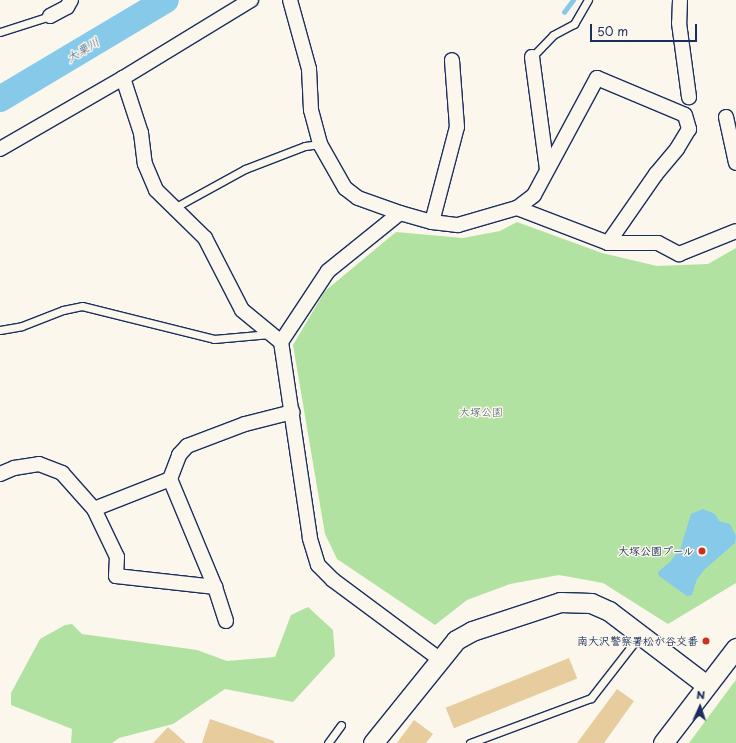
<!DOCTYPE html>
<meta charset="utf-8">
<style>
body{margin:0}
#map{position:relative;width:736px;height:743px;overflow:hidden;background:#fbf7ec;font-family:"Playpen Sans","Klee One",sans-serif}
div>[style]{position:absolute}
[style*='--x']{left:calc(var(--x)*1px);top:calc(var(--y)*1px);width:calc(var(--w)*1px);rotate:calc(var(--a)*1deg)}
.green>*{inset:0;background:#b2e2a1}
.water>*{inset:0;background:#87c9e8}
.stream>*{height:4.5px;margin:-2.25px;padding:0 2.25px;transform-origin:2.25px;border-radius:2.25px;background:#87c9e8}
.river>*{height:26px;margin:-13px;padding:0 13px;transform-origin:13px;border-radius:13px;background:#87c9e8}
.building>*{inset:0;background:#e7cd9d;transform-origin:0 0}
.roads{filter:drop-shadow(1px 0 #1b2f5e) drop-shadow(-1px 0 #1b2f5e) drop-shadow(0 1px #1b2f5e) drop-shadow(0 -1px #1b2f5e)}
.lane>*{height:7px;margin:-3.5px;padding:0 3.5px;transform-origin:3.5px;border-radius:3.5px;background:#fbf7ec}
.street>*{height:14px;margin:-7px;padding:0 7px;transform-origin:7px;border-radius:7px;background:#fbf7ec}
.secondary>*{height:19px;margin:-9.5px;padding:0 9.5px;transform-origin:9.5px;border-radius:9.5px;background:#fbf7ec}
.dots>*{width:11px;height:11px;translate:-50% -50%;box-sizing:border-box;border:2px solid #fbf7ec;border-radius:50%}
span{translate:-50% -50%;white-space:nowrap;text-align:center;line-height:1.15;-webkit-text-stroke:3px #fbf7ec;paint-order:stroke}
.park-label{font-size:11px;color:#415c6f}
.poi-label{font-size:11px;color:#1b2f5e;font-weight:700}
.right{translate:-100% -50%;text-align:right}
.water-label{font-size:12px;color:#365680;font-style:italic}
.north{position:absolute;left:680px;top:687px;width:40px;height:40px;-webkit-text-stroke:3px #fbf7ec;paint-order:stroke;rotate:3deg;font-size:11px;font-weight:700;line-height:16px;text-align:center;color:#1b2f5e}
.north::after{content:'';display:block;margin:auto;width:14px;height:18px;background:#1b2f5e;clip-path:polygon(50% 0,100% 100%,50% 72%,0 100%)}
.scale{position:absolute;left:590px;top:24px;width:107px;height:18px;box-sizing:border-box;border:2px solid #1b2f5e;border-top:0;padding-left:5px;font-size:12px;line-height:14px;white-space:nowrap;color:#1b2f5e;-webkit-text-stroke:3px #fbf7ec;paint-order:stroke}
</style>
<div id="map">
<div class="green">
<i style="clip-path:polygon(517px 222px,602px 253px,657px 266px,708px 264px,736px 248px,736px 583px,668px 624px,603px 583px,559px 575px,510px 584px,467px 600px,435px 625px,337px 559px,325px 534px,293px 345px,325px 291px,396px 232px,463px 238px,500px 231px)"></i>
<i style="clip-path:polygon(308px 607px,333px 630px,335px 656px,293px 702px,225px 689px,173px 724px,119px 738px,112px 743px,71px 743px,72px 729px,11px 705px,11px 693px,40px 639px,65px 625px,72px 624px,82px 634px,197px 650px,227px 661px,275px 657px,291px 615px)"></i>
<i style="clip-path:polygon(736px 680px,736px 743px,689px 743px,732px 685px)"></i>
</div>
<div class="water">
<i style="clip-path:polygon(703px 509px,715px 514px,719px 521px,730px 524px,736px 536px,735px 543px,705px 569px,697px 579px,692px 595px,687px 596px,659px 576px,658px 572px,671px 561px,681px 547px,691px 514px)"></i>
</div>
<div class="stream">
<i style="--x:564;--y:12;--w:15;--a:-53"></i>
</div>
<div class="river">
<i style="--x:0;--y:99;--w:193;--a:-30.8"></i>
</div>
<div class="building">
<i style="left:569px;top:658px;width:22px;height:133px;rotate:68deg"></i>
<i style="clip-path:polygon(617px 689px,634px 701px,604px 743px,577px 743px)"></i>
<i style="clip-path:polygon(210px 719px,274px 741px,274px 743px,202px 743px)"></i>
<i style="clip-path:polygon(414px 720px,433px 734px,426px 743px,397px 743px)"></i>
<i style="clip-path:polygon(168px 727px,186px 743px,153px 743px)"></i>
</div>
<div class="roads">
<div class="lane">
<i style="--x:0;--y:32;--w:52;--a:-17.7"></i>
<i style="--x:532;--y:57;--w:30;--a:-46"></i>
<i style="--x:553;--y:35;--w:24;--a:-28"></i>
<i style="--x:574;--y:24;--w:28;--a:-60"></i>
<i style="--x:174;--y:208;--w:81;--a:-28.8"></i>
<i style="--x:245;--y:169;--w:64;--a:-21"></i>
<i style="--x:305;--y:146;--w:15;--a:-8"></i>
<i style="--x:0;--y:330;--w:22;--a:-10"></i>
<i style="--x:22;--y:326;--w:44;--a:-21.3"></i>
<i style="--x:63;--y:310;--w:19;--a:-12"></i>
<i style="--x:82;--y:306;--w:136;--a:14"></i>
<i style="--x:214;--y:339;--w:56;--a:-5.1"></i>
<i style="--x:328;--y:743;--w:22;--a:-54"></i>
<i style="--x:470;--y:743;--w:129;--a:-20.4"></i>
<i style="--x:591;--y:698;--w:80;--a:-52.1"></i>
</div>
<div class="street">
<i style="--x:290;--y:0;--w:72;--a:74.6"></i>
<i style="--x:309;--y:69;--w:41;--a:87.2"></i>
<i style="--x:311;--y:110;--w:35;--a:75"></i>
<i style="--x:320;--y:144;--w:51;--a:60.4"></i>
<i style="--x:345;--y:188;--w:16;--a:38"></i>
<i style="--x:358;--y:198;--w:45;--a:19.7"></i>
<i style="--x:680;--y:0;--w:23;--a:92"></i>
<i style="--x:679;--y:23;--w:75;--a:82.3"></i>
<i style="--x:50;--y:16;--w:19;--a:-28"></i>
<i style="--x:67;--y:7;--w:8;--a:-60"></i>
<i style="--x:532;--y:57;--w:113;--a:82.4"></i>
<i style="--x:123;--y:78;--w:58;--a:71.9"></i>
<i style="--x:141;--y:133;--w:31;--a:83"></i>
<i style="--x:145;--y:164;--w:28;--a:67"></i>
<i style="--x:156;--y:190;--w:69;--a:44.4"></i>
<i style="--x:205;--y:238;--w:81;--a:62.8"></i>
<i style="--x:242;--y:310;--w:50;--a:39.4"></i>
<i style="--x:726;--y:117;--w:47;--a:77.7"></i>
<i style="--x:0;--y:149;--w:142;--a:-30"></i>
<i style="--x:123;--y:78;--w:150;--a:-31.4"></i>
<i style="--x:517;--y:208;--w:97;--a:21"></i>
<i style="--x:608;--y:243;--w:50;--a:0"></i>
<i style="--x:658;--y:243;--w:24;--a:28"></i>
<i style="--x:679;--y:254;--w:61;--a:-22"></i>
<i style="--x:432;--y:222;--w:98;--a:-75.3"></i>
<i style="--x:457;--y:127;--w:67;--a:-94.3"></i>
<i style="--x:0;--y:474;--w:15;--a:-23"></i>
<i style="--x:14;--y:468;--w:25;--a:-9"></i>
<i style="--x:39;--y:464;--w:25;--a:21"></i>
<i style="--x:62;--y:473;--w:48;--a:48.4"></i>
<i style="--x:94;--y:509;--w:53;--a:64.4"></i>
<i style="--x:117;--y:557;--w:19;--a:93"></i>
<i style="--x:116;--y:576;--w:100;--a:6.3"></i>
<i style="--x:94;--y:509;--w:82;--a:-21.5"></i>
<i style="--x:226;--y:621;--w:36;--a:-108"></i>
<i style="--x:215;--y:587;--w:117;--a:-112.6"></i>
<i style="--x:170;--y:479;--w:26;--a:-69"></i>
<i style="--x:179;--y:455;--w:12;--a:-48"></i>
<i style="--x:187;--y:446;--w:62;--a:-20.8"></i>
<i style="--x:245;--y:424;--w:49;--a:-14.3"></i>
<i style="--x:438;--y:658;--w:131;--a:-143.4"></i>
<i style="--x:333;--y:580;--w:21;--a:-135"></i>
<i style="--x:318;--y:565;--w:28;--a:-107"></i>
<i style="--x:310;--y:538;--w:198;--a:-98.4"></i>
<i style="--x:281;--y:342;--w:85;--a:-56.5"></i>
<i style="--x:328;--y:271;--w:92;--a:-38.9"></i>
<i style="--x:400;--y:213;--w:33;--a:16"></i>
<i style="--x:432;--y:222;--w:26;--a:7"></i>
<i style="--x:458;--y:225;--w:61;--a:-16.1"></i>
<i style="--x:517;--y:208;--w:21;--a:-37"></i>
<i style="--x:534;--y:195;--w:133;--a:-61.7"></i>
<i style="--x:597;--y:78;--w:95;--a:22.8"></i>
<i style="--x:685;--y:115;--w:15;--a:74"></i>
<i style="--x:689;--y:129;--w:23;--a:121"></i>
<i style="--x:677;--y:149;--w:33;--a:130"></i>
<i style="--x:656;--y:174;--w:84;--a:124.8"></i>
</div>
<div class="secondary">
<i style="--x:373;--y:743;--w:132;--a:-51.1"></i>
<i style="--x:456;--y:640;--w:18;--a:-29"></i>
<i style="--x:472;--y:631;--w:93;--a:-18.2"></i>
<i style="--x:560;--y:602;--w:31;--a:2"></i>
<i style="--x:591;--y:603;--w:20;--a:24"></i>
<i style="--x:609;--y:611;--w:122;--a:37.3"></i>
<i style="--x:663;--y:743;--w:120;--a:-52.5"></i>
</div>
</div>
<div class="dots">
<i style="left:702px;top:551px;background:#c8321e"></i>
<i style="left:706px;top:641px;background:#c8321e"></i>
</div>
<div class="park-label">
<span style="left:481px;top:412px">大塚公園</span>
</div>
<div class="poi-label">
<span class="right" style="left:694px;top:551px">大塚公園プール</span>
<span class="right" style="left:698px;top:641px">南大沢警察署松が谷交番</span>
</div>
<div class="water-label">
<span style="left:83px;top:50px;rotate:-31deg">大栗川</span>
</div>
<div class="north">N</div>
<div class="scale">50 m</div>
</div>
